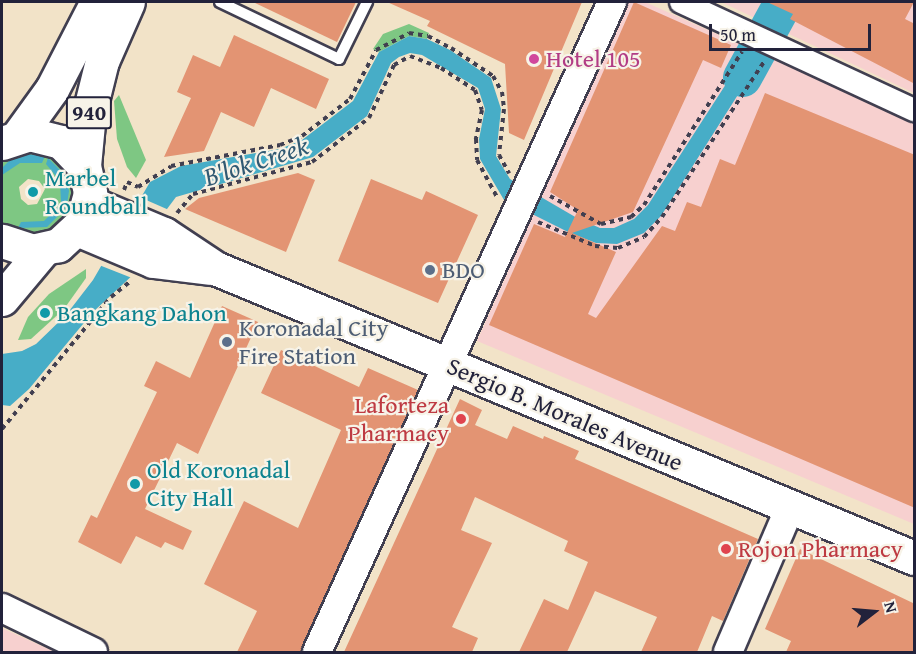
<!DOCTYPE html>
<style>
body{margin:0}
#map{position:relative;width:916px;height:654px;overflow:hidden;background:#f2e3c8;font-family:"Gentium Book Plus",serif}
div>[style]{position:absolute}
[style*='--x']{left:calc(var(--x)*1px);top:calc(var(--y)*1px);width:calc(var(--w)*1px);rotate:calc(var(--a)*1deg)}
.built>*{inset:0;background:#f7d0cf}
.green>*{inset:0;background:#7ec783}
.water>*{inset:0;background:#47adc7}
.pier>*{inset:0;background:#f2e3c8}
.river>*{height:39px;margin:-19.5px;padding:0 19.5px;transform-origin:19.5px;border-radius:19.5px;background:#47adc7}
.building>*{inset:0;background:#e39473}
.path>*{height:4px;margin-top:-2px;transform-origin:0;background:repeating-linear-gradient(90deg,#413f50 0 4.5px,transparent 0 9px)}
.roads{filter:drop-shadow(2px 0 #413f50) drop-shadow(-2px 0 #413f50) drop-shadow(0 2px #413f50) drop-shadow(0 -2px #413f50)}
.service>*{height:10px;margin:-5px;padding:0 5px;transform-origin:5px;border-radius:5px;background:#fff}
.minor>*{height:22px;margin:-11px;padding:0 11px;transform-origin:11px;border-radius:11px;background:#fff}
.tertiary>*{height:28px;margin:-14px;padding:0 14px;transform-origin:14px;border-radius:14px;background:#fff}
.primary>*{height:33px;margin:-16.5px;padding:0 16.5px;transform-origin:16.5px;border-radius:16.5px;background:#fff}
.trunk>*{height:33px;margin:-16.5px;padding:0 16.5px;transform-origin:16.5px;border-radius:16.5px;background:#fff}
.dots>*{width:16px;height:16px;translate:-50% -50%;box-sizing:border-box;border:3px solid #f7f3e8;border-radius:50%}
span{translate:-50% -50%;white-space:nowrap;text-align:center;line-height:1.15;-webkit-text-stroke:4.5px #f7f3e8;paint-order:stroke}
.shield-label span{padding:2px 4px;background:#f7f3e8;border:2px solid;border-radius:4px;-webkit-text-stroke-width:0}
.shield-label{font-size:22px;color:#22223b;font-weight:700}
.hotel-label{font-size:24px;color:#b23c85}
.left{translate:0 -50%;text-align:left}
.culture-label{font-size:24px;color:#0d838f}
.service-label{font-size:24px;color:#4e5e75}
.health-label{font-size:24px;color:#be3a42}
.right{translate:-100% -50%;text-align:right}
.street-label{font-size:24px;color:#22223b}
.water-label{font-size:26px;color:#315a73;font-style:italic}
.frame{position:absolute;inset:0;border:3px solid #22223b;pointer-events:none}
.north{position:absolute;left:844px;top:582px;width:60px;height:60px;-webkit-text-stroke:4px #f7f3e8;paint-order:stroke;rotate:74deg;font-size:16px;font-weight:700;line-height:24px;text-align:center;color:#22223b}
.north::after{content:'';display:block;margin:auto;width:21px;height:27px;background:#22223b;clip-path:polygon(50% 0,100% 100%,50% 72%,0 100%)}
.scale{position:absolute;left:709px;top:24px;width:162px;height:27px;box-sizing:border-box;border:3px solid #22223b;border-top:0;padding-left:8px;font-size:18px;line-height:21px;white-space:nowrap;color:#22223b;-webkit-text-stroke:4px #f7f3e8;paint-order:stroke}
</style>
<div id="map">
<div class="built">
<i style="clip-path:polygon(628px 2px,645px 2px,914px 122px,914px 524px,477px 341px)"></i>
<i style="clip-path:polygon(721px 2px,914px 2px,914px 93px)"></i>
<i style="clip-path:polygon(2px 628px,55px 652px,2px 652px)"></i>
</div>
<div class="green">
<i style="clip-path:polygon(409px 24px,429px 33px,427px 39px,409px 36px,379px 52px,373px 49px,383px 34px)"></i>
<i style="clip-path:polygon(119px 95px,146px 160px,136px 178px,127px 167px,117px 139px,114px 101px)"></i>
<i style="clip-path:polygon(evenodd,39px 150px,57px 158px,69px 173px,74px 192px,64px 220px,48px 231px,29px 235px,2px 223px,2px 162px,19px 151px,39px 150px,28px 179px,39px 181px,45px 189px,37px 204px,28px 205px,21px 199px,19px 187px,28px 179px)"></i>
<i style="clip-path:polygon(86px 269px,86px 278px,64px 309px,31px 339px,18px 340px,28px 317px,49px 294px)"></i>
</div>
<div class="water">
<i style="clip-path:polygon(409px 36px,427px 39px,450px 50px,491px 78px,501px 109px,496px 156px,510px 179px,577px 218px,600px 228px,614px 228px,634px 219px,648px 205px,755px 39px,769px 46px,661px 216px,644px 233px,617px 244px,596px 243px,570px 233px,504px 200px,480px 159px,479px 139px,485px 109px,478px 88px,422px 55px,410px 53px,399px 57px,391px 63px,367px 116px,313px 157px,176px 197px,158px 221px,136px 272px,93px 312px,29px 389px,10px 406px,2px 405px,2px 354px,22px 351px,36px 344px,66px 315px,93px 280px,150px 182px,181px 166px,280px 149px,302px 140px,353px 101px,379px 52px)"></i>
<i style="clip-path:polygon(27px 154px,45px 156px,42px 163px,20px 163px,2px 175px,2px 168px,10px 160px)"></i>
<i style="clip-path:polygon(48px 158px,65px 175px,69px 191px,67px 204px,61px 202px,60px 181px,46px 164px)"></i>
<i style="clip-path:polygon(60px 205px,66px 208px,47px 227px,18px 228px,21px 222px,44px 221px)"></i>
</div>
<div class="pier">
<i style="clip-path:polygon(137px 196px,169px 210px,138px 273px,132px 278px,99px 265px)"></i>
</div>
<div class="river">
<i style="--x:742;--y:77;--w:85;--a:-61.3"></i>
</div>
<div class="building">
<i style="clip-path:polygon(253px 2px,356px 2px,337px 42px)"></i>
<i style="clip-path:polygon(387px 2px,582px 2px,524px 140px,509px 133px,505px 64px,427px 26px,430px 21px)"></i>
<i style="clip-path:polygon(634px 2px,731px 45px,721px 68px,703px 60px,633px 212px,572px 233px,616px 252px,588px 314px,596px 318px,662px 226px,675px 231px,687px 202px,701px 207px,720px 159px,735px 165px,765px 93px,915px 155px,915px 508px,489px 325px,534px 224px,565px 237px,578px 210px,550px 192px)"></i>
<i style="clip-path:polygon(767px 2px,914px 2px,905px 19px,915px 24px,915px 84px,790px 19px,793px 14px)"></i>
<i style="clip-path:polygon(234px 35px,329px 79px,316px 109px,271px 88px,254px 127px,221px 112px,204px 151px,164px 157px,191px 98px,177px 92px,193px 55px,220px 67px)"></i>
<i style="clip-path:polygon(298px 173px,315px 180px,286px 252px,185px 209px,199px 198px)"></i>
<i style="clip-path:polygon(371px 179px,422px 200px,426px 191px,478px 215px,438px 303px,338px 261px)"></i>
<i style="clip-path:polygon(222px 306px,258px 322px,198px 454px,177px 443px,145px 509px,192px 531px,183px 550px,165px 542px,161px 548px,136px 536px,121px 564px,78px 542px,91px 515px,97px 518px,157px 392px,144px 386px,156px 361px,190px 378px)"></i>
<i style="clip-path:polygon(281px 350px,359px 387px,368px 368px,418px 390px,301px 652px,237px 652px,257px 611px,204px 584px,244px 501px,298px 528px,341px 430px,261px 393px)"></i>
<i style="clip-path:polygon(460px 399px,482px 410px,475px 425px,507px 439px,513px 426px,543px 439px,544px 436px,579px 451px,575px 459px,758px 539px,723px 621px,712px 616px,697px 652px,641px 652px,657px 617px,595px 591px,567px 652px,519px 652px,544px 599px,568px 610px,588px 562px,564px 551px,568px 541px,475px 497px,461px 530px,492px 543px,452px 627px,478px 638px,472px 652px,344px 652px)"></i>
<i style="clip-path:polygon(800px 549px,915px 604px,915px 652px,786px 652px,791px 641px,765px 629px)"></i>
</div>
<div class="path">
<i style="--x:124;--y:190;--w:9;--a:-69"></i>
<i style="--x:127;--y:182;--w:12;--a:24"></i>
<i style="--x:138;--y:187;--w:39;--a:-32"></i>
<i style="--x:171;--y:166;--w:111;--a:-10.9"></i>
<i style="--x:280;--y:145;--w:24;--a:-22"></i>
<i style="--x:302;--y:136;--w:61;--a:-37.6"></i>
<i style="--x:350;--y:99;--w:55;--a:-62"></i>
<i style="--x:376;--y:50;--w:37;--a:-27"></i>
<i style="--x:409;--y:33;--w:19;--a:9"></i>
<i style="--x:428;--y:36;--w:26;--a:28"></i>
<i style="--x:451;--y:48;--w:50;--a:33.7"></i>
<i style="--x:493;--y:76;--w:18;--a:61"></i>
<i style="--x:502;--y:92;--w:17;--a:83"></i>
<i style="--x:504;--y:109;--w:46;--a:96.2"></i>
<i style="--x:499;--y:155;--w:21;--a:61"></i>
<i style="--x:550;--y:196;--w:58;--a:28.8"></i>
<i style="--x:601;--y:224;--w:31;--a:-13"></i>
<i style="--x:631;--y:217;--w:18;--a:-43"></i>
<i style="--x:644;--y:205;--w:182;--a:-57.4"></i>
<i style="--x:177;--y:213;--w:25;--a:-50"></i>
<i style="--x:193;--y:194;--w:123;--a:-15.1"></i>
<i style="--x:312;--y:162;--w:72;--a:-37.7"></i>
<i style="--x:369;--y:118;--w:59;--a:-64.7"></i>
<i style="--x:394;--y:65;--w:18;--a:-29"></i>
<i style="--x:410;--y:56;--w:33;--a:21"></i>
<i style="--x:441;--y:68;--w:40;--a:32.9"></i>
<i style="--x:475;--y:90;--w:21;--a:71"></i>
<i style="--x:482;--y:110;--w:30;--a:102"></i>
<i style="--x:476;--y:139;--w:21;--a:87"></i>
<i style="--x:477;--y:160;--w:42;--a:61.6"></i>
<i style="--x:538;--y:222;--w:62;--a:22.8"></i>
<i style="--x:595;--y:246;--w:23;--a:5"></i>
<i style="--x:618;--y:248;--w:28;--a:-23"></i>
<i style="--x:644;--y:237;--w:27;--a:-48"></i>
<i style="--x:662;--y:217;--w:186;--a:-56.7"></i>
<i style="--x:2;--y:429;--w:171;--a:-50.5"></i>
<i style="--x:111;--y:297;--w:26;--a:-39"></i>
</div>
<div class="roads">
<div class="service">
<i style="--x:220;--y:2;--w:132;--a:25.6"></i>
<i style="--x:339;--y:59;--w:64;--a:-63.8"></i>
</div>
<div class="minor">
<i style="--x:681;--y:2;--w:257;--a:24.9"></i>
</div>
<div class="tertiary">
<i style="--x:2;--y:608;--w:101;--a:25.8"></i>
<i style="--x:317;--y:652;--w:714;--a:-65.59"></i>
<i style="--x:728;--y:652;--w:158;--a:-66.8"></i>
</div>
<div class="primary">
<i style="--x:90;--y:203;--w:80;--a:22.7"></i>
<i style="--x:164;--y:234;--w:61;--a:33.7"></i>
<i style="--x:215;--y:268;--w:757;--a:22.53"></i>
<i style="--x:77;--y:229;--w:82;--a:22.8"></i>
<i style="--x:153;--y:261;--w:57;--a:7"></i>
</div>
<div class="trunk">
<i style="--x:18;--y:136;--w:58;--a:-54.1"></i>
<i style="--x:52;--y:89;--w:98;--a:-62.7"></i>
<i style="--x:2;--y:143;--w:28;--a:-18"></i>
<i style="--x:29;--y:134;--w:33;--a:14"></i>
<i style="--x:61;--y:142;--w:33;--a:46"></i>
<i style="--x:84;--y:166;--w:28;--a:77"></i>
<i style="--x:90;--y:193;--w:31;--a:105"></i>
<i style="--x:82;--y:223;--w:33;--a:137"></i>
<i style="--x:58;--y:245;--w:26;--a:167"></i>
<i style="--x:33;--y:251;--w:33;--a:-162"></i>
<i style="--x:84;--y:166;--w:53;--a:-84.6"></i>
<i style="--x:89;--y:113;--w:54;--a:-76"></i>
<i style="--x:102;--y:61;--w:64;--a:-66.2"></i>
<i style="--x:2;--y:299;--w:64;--a:-50.1"></i>
</div>
</div>
<div class="dots">
<i style="left:534px;top:59px;background:#d1479c"></i>
<i style="left:33px;top:192px;background:#0f9aa8"></i>
<i style="left:430px;top:270px;background:#5c6f8a"></i>
<i style="left:45px;top:313px;background:#0f9aa8"></i>
<i style="left:227px;top:342px;background:#5c6f8a"></i>
<i style="left:461px;top:419px;background:#e0444e"></i>
<i style="left:135px;top:484px;background:#0f9aa8"></i>
<i style="left:726px;top:549px;background:#e0444e"></i>
</div>
<div class="shield-label">
<span style="left:89px;top:113px">940</span>
</div>
<div class="hotel-label">
<span class="left" style="left:546px;top:59px">Hotel 105</span>
</div>
<div class="culture-label">
<span class="left" style="left:45px;top:192px">Marbel<br>Roundball</span>
<span class="left" style="left:57px;top:313px">Bangkang Dahon</span>
<span class="left" style="left:147px;top:484px">Old Koronadal<br>City Hall</span>
</div>
<div class="service-label">
<span class="left" style="left:442px;top:270px">BDO</span>
<span class="left" style="left:239px;top:342px">Koronadal City<br>Fire Station</span>
</div>
<div class="health-label">
<span class="right" style="left:449px;top:419px">Laforteza<br>Pharmacy</span>
<span class="left" style="left:738px;top:549px">Rojon Pharmacy</span>
</div>
<div class="street-label">
<span style="left:565px;top:414px;rotate:23deg">Sergio B. Morales Avenue</span>
</div>
<div class="water-label">
<span style="left:256px;top:161px;rotate:-18deg">B'lok Creek</span>
</div>
<div class="frame"></div>
<div class="north">N</div>
<div class="scale">50 m</div>
</div>
